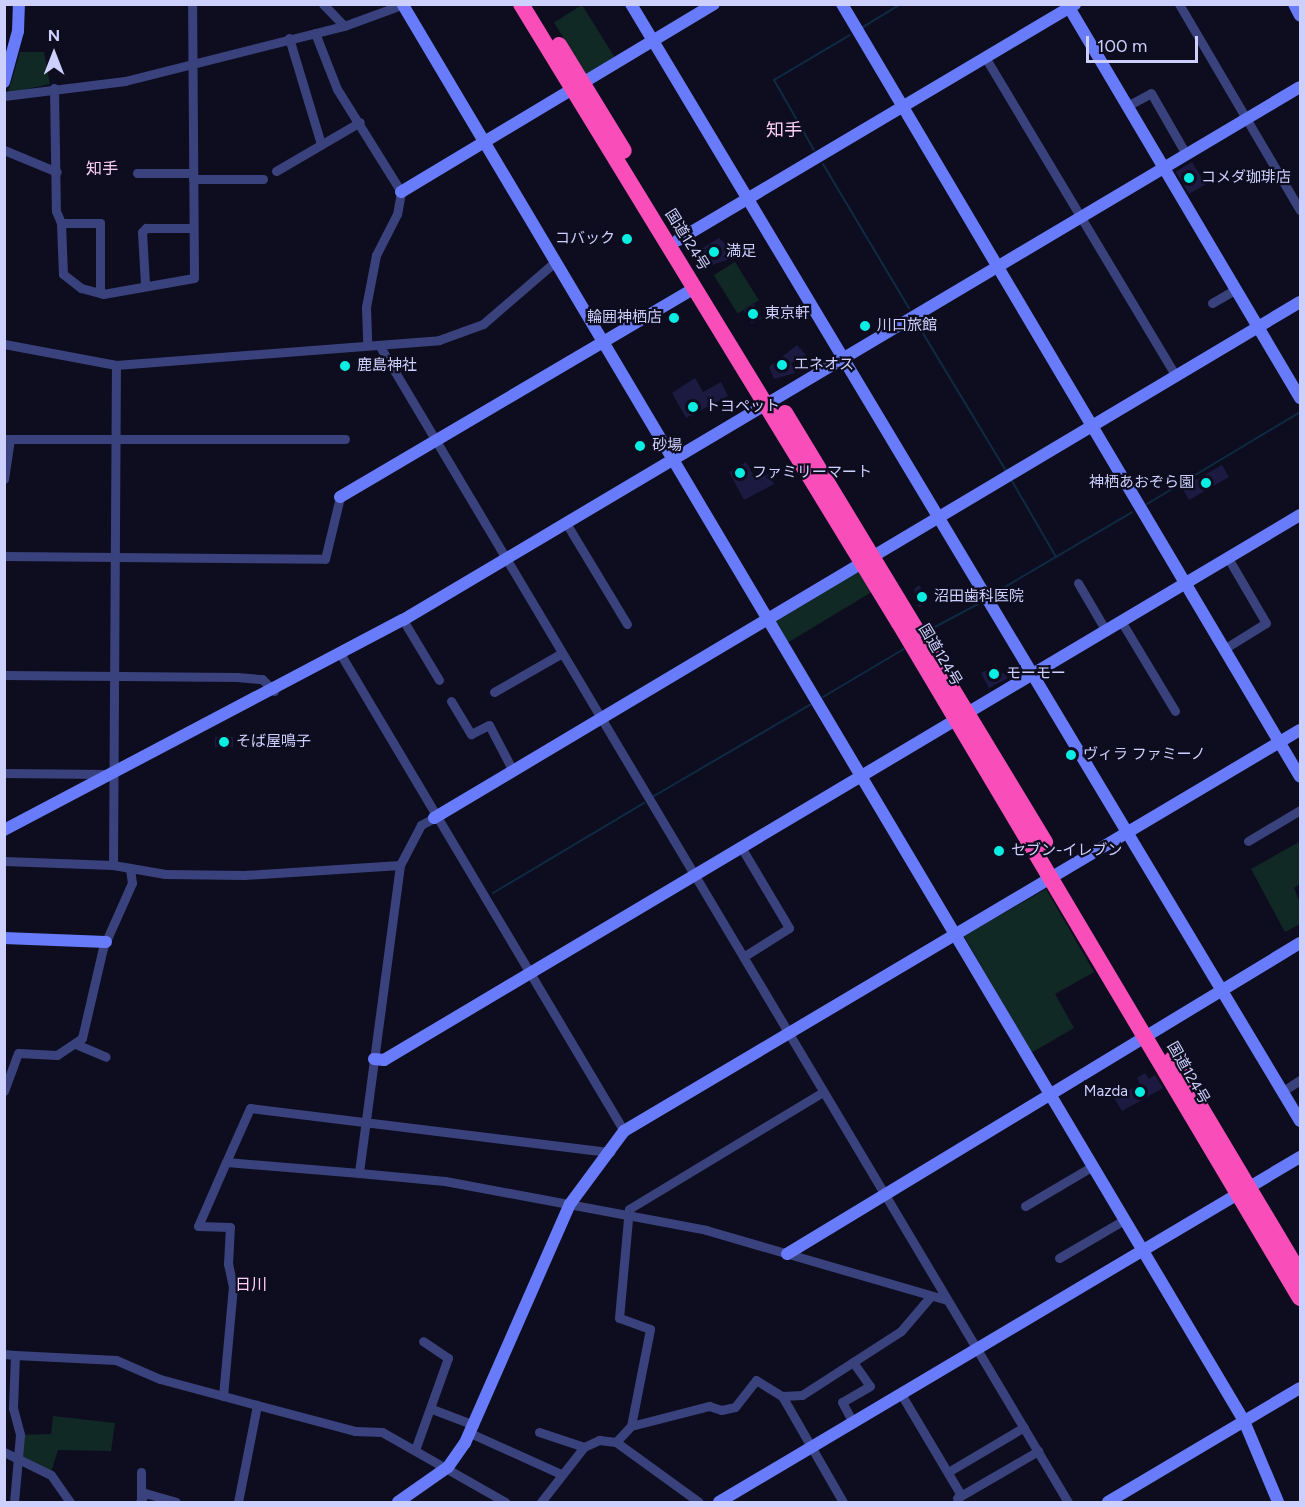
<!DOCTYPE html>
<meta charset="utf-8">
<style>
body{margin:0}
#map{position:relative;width:1305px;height:1507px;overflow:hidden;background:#0e0d1f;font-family:Figtree,"Noto Sans JP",sans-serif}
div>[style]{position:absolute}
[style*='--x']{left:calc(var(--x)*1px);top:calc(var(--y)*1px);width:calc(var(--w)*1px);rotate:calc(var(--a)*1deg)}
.green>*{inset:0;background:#112924;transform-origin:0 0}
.stream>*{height:2px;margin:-1px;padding:0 1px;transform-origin:1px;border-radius:1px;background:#0e2b43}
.building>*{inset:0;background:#1c1a40;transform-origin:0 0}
.street>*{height:9px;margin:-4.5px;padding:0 4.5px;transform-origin:4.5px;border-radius:4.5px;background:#3a427d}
.secondary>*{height:12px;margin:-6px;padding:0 6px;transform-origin:6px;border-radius:6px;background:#687bfa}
.highway>*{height:16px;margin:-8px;padding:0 8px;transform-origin:8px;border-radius:8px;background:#f94dba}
.dots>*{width:16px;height:16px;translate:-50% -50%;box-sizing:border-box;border:3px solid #0e0d1f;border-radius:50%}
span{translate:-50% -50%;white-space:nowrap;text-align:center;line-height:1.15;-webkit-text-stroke:4.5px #0e0d1f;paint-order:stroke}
.poi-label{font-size:15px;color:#cdcffd}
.left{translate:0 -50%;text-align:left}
.right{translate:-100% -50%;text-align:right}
.street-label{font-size:15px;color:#cdcffd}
.neighbourhood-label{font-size:16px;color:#fdcff4}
.quarter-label{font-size:18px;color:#fdcff4}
.frame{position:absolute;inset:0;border:6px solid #cdcffd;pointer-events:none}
.north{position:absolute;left:24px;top:24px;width:60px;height:60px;-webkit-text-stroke:4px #0e0d1f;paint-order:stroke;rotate:0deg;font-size:16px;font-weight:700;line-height:24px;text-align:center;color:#cdcffd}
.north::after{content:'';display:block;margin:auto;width:21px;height:27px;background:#cdcffd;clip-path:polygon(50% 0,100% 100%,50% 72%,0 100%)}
.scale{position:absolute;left:1086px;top:36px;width:112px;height:27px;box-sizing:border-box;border:3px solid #cdcffd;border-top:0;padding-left:8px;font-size:18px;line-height:21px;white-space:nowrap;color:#cdcffd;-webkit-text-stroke:4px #0e0d1f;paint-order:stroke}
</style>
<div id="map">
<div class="green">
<i style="left:582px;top:5px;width:62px;height:33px;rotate:58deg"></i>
<i style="clip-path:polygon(20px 52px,44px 52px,50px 84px,8px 93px)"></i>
<i style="left:735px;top:262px;width:45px;height:25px;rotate:58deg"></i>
<i style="left:858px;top:570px;width:26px;height:97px;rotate:59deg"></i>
<i style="clip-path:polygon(1299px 842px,1300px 884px,1294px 888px,1300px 903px,1300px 924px,1285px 932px,1251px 869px)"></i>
<i style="clip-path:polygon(1046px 889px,1094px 972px,1055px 994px,1074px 1028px,1031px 1053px,964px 936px)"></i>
<i style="clip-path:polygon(53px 1416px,115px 1423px,111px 1451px,58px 1450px,51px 1472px,22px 1458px,22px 1435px,51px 1434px)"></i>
</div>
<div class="stream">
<i style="--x:868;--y:24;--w:6;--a:149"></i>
<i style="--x:863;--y:27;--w:44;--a:-31.2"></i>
<i style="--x:814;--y:150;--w:81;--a:-119.7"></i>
<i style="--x:774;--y:80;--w:88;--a:-30.6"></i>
<i style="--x:823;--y:164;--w:168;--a:59.2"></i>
<i style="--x:918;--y:325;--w:170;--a:58.9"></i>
<i style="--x:1012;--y:481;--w:88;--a:59.9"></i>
<i style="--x:1147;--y:504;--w:179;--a:-31"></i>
<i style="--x:993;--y:594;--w:161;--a:-30.5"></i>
<i style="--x:933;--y:628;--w:55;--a:-28"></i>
<i style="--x:823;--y:697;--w:94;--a:-30.7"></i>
<i style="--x:654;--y:796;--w:181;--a:-30.3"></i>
<i style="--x:493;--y:893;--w:176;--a:-30.8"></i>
</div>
<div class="building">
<i style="left:1192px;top:162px;width:26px;height:19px;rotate:59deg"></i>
<i style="clip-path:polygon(719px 238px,730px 248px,725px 251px,730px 259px,712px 265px,701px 249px)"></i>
<i style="left:754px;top:304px;width:16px;height:12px;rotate:60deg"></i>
<i style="clip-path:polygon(797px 345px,806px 355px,791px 363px,795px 373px,774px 379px,769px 367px)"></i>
<i style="clip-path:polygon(695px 378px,703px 392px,721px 382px,728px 396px,686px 418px,672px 393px)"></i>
<i style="clip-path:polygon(746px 462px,756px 480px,768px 474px,774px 484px,744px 500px,729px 472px)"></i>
<i style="left:1222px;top:465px;width:14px;height:46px;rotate:60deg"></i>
<i style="clip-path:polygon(919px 585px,930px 600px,919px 607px,914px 589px)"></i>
<i style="clip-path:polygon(996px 666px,1008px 678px,989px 688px,981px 673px)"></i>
<i style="left:233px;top:737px;width:10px;height:18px;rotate:90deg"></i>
<i style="clip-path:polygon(1145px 1073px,1149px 1079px,1155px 1075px,1163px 1088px,1122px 1111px,1114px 1098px,1140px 1084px,1137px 1078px)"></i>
</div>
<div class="street">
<i style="--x:323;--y:4;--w:30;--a:46"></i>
<i style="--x:1179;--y:4;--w:239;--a:59.6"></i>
<i style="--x:315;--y:33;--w:60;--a:68.6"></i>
<i style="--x:337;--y:89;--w:121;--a:58.1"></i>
<i style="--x:401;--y:192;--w:22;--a:100"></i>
<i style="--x:397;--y:214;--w:46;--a:117.1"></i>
<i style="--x:376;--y:255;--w:53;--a:100.9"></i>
<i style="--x:366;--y:307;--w:38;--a:88"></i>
<i style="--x:289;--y:38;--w:111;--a:73.2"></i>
<i style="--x:985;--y:57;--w:372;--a:59.1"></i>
<i style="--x:54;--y:88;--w:123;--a:89.1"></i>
<i style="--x:56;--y:211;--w:13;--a:67"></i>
<i style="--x:61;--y:223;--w:51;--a:87.8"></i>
<i style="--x:63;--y:274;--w:23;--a:38"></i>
<i style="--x:81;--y:288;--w:23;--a:15"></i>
<i style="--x:103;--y:294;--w:92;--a:-10"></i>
<i style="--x:194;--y:278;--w:274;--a:-90.4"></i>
<i style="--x:4;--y:96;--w:122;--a:-7.1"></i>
<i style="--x:125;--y:81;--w:226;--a:-14.1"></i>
<i style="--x:344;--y:26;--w:64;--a:-20.1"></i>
<i style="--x:1127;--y:106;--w:27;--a:-28"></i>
<i style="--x:1151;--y:93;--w:70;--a:60.2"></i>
<i style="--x:4;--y:150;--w:57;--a:22.5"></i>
<i style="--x:276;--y:171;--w:97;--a:-30.3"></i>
<i style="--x:137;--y:173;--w:56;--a:0"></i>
<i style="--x:193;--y:179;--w:70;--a:0"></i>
<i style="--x:61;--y:223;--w:39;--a:0"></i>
<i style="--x:100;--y:223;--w:70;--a:90"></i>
<i style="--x:145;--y:284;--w:52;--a:-93.3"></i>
<i style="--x:142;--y:232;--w:6;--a:-45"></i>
<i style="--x:146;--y:228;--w:47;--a:0"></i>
<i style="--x:1212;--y:303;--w:28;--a:-30"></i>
<i style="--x:4;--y:344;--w:114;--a:10.6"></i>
<i style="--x:116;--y:365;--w:324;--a:-4.4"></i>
<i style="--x:439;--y:340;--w:47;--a:-20"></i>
<i style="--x:483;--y:324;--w:96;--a:-40.8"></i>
<i style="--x:379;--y:345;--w:1347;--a:59.23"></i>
<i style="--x:4;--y:439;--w:341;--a:0"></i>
<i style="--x:4;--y:479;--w:40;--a:-81.5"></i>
<i style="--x:566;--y:523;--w:118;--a:58.9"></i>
<i style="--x:4;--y:556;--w:321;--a:0.5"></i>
<i style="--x:325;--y:559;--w:64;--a:-76.4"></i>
<i style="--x:1078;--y:583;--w:56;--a:59.7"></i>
<i style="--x:403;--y:620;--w:70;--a:59"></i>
<i style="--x:1121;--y:621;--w:105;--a:59"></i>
<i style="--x:1224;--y:649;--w:49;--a:-31.8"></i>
<i style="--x:1266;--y:623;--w:75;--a:-120.3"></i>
<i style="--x:341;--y:655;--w:554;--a:59.27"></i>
<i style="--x:4;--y:675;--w:233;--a:0.5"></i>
<i style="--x:237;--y:677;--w:25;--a:5"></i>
<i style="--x:262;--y:679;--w:17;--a:45"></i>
<i style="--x:494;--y:692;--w:78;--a:-29.8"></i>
<i style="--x:451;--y:701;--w:39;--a:59"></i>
<i style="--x:471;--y:734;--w:20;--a:-27"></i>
<i style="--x:489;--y:725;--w:52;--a:62.4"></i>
<i style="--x:4;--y:773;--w:103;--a:0.6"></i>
<i style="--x:434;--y:818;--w:15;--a:152"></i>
<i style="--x:421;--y:825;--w:45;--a:117.7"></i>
<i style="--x:400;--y:865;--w:311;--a:97.6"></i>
<i style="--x:359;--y:1173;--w:86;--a:5.3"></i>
<i style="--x:445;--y:1181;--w:266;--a:10.6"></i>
<i style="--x:706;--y:1230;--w:251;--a:16.2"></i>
<i style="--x:1248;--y:841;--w:61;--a:-30.8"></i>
<i style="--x:741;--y:847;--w:94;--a:59.3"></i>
<i style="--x:789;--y:928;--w:54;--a:147.8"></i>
<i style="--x:4;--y:861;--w:109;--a:2.1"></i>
<i style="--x:113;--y:865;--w:53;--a:9.8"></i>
<i style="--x:165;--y:874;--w:79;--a:0.7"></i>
<i style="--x:244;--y:875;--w:156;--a:-3.7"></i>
<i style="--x:113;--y:865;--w:500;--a:-89.66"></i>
<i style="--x:78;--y:1045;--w:30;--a:23"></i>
<i style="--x:4;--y:1091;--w:40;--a:-69.8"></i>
<i style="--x:18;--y:1053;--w:39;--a:3"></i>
<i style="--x:57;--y:1055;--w:30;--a:-34"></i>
<i style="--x:82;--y:1038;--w:92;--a:-76.9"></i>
<i style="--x:103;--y:948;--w:71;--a:-66"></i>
<i style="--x:132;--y:883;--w:15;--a:-98"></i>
<i style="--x:1283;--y:1091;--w:20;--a:-33"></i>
<i style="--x:359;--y:1173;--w:133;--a:-175.3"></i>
<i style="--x:226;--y:1162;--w:59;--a:-66"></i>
<i style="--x:250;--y:1108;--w:363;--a:7"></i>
<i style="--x:1025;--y:1206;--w:79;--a:-30.5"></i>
<i style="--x:1059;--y:1258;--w:75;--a:-30.3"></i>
<i style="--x:4;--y:1354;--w:11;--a:5"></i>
<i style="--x:15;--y:1355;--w:53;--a:92.2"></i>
<i style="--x:13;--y:1408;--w:28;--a:75"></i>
<i style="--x:20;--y:1435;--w:67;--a:95.1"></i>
<i style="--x:15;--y:1355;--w:101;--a:2.8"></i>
<i style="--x:116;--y:1360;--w:48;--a:23.4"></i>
<i style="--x:160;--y:1379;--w:100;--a:15"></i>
<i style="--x:257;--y:1405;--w:101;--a:14.9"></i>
<i style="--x:355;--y:1431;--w:27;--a:2"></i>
<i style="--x:382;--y:1432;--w:142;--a:29.6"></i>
<i style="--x:853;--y:1362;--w:29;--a:55"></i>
<i style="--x:870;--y:1386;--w:32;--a:150"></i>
<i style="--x:842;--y:1402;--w:24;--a:62"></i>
<i style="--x:901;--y:1394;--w:117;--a:59.3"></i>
<i style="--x:223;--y:1396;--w:109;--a:-84.8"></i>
<i style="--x:233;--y:1287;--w:24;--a:-102"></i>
<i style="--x:228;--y:1264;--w:37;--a:-87"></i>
<i style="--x:230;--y:1227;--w:32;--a:-178"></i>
<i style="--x:198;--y:1226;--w:70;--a:-66.4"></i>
<i style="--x:782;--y:1396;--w:122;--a:60.1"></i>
<i style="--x:432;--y:1409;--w:45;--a:20.9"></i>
<i style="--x:631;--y:1426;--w:81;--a:-14.4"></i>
<i style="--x:709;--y:1406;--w:13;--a:18"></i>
<i style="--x:721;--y:1410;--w:14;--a:-12"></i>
<i style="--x:735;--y:1407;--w:34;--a:-52"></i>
<i style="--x:756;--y:1380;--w:31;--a:32"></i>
<i style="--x:782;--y:1396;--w:20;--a:-3"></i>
<i style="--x:802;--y:1395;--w:118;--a:-32.9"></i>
<i style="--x:901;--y:1331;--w:45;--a:-49.5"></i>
<i style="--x:539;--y:1432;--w:47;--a:18.4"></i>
<i style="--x:470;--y:1433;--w:100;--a:24.3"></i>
<i style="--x:616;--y:1442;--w:22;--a:-47"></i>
<i style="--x:631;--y:1426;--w:99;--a:-78.9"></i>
<i style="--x:650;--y:1329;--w:33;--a:-160"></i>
<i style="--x:619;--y:1318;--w:109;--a:-84.8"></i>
<i style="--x:629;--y:1209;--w:227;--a:-31.1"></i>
<i style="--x:415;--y:1450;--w:98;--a:-70.3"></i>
<i style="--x:448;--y:1358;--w:30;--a:-146"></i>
<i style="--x:4;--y:1452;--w:52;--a:26.1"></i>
<i style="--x:51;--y:1475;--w:33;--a:55"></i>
<i style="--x:948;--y:1472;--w:88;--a:-30.6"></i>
<i style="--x:957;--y:1498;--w:94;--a:-30.1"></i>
<i style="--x:141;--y:1500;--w:28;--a:-90"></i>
<i style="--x:140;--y:1502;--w:10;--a:-61"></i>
<i style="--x:145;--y:1493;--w:32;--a:16"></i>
<i style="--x:238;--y:1502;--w:99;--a:-78.9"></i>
<i style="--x:541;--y:1502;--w:70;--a:-52"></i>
<i style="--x:584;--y:1447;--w:17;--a:-25"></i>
<i style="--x:599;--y:1440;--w:17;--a:7"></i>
<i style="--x:616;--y:1442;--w:102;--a:35.9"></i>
</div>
<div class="secondary">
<i style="--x:631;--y:4;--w:1302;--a:59.08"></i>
<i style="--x:842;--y:4;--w:898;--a:59.35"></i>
<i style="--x:1067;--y:4;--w:458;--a:59.4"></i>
<i style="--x:1294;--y:4;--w:13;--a:63"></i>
<i style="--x:403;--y:5;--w:1647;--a:59.29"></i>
<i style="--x:1244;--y:1421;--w:88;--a:67.2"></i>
<i style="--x:4;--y:82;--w:53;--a:-74.6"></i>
<i style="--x:18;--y:31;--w:27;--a:-88"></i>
<i style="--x:401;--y:192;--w:365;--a:-31"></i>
<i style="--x:678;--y:240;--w:462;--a:-30.7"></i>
<i style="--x:340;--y:497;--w:412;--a:-30.5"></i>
<i style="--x:434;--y:818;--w:1008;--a:-30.79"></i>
<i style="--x:4;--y:830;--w:451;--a:-27.8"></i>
<i style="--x:403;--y:620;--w:1043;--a:-30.72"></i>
<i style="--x:4;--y:938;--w:102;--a:2.2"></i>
<i style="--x:374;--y:1059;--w:10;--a:6"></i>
<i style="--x:384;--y:1060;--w:1066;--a:-30.75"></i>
<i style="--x:787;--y:1254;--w:600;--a:-31.23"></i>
<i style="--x:398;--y:1502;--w:61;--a:-35"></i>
<i style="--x:448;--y:1467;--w:29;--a:-55"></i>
<i style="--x:465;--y:1443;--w:261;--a:-66.3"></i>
<i style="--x:570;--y:1204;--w:91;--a:-53.5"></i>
<i style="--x:624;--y:1131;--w:786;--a:-30.68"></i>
<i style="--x:719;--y:1502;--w:676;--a:-30.7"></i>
<i style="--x:1108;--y:1502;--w:223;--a:-30.7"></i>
</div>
<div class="highway">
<i style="--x:521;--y:4;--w:725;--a:58.59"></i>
<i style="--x:899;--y:623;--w:785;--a:59.29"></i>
<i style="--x:559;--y:45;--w:124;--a:58.5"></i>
<i style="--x:785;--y:413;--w:502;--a:58.78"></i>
<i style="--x:1172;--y:1059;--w:250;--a:59.2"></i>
</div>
<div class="dots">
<i style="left:1189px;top:178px;background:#08eee2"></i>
<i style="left:627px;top:239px;background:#08eee2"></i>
<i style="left:714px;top:252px;background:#08eee2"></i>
<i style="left:753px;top:314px;background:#08eee2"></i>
<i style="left:674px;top:318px;background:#08eee2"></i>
<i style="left:865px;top:326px;background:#08eee2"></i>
<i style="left:782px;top:365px;background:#08eee2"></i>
<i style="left:345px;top:366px;background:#08eee2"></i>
<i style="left:693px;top:407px;background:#08eee2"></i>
<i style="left:640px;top:446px;background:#08eee2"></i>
<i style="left:740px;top:473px;background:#08eee2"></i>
<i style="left:1206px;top:483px;background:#08eee2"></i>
<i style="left:922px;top:597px;background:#08eee2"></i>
<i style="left:994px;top:674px;background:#08eee2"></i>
<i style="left:224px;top:742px;background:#08eee2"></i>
<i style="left:1071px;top:755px;background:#08eee2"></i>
<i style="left:999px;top:851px;background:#08eee2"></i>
<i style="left:1140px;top:1092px;background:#08eee2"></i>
</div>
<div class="poi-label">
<span class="left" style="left:1201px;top:178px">コメダ珈琲店</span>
<span class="right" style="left:615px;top:239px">コバック</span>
<span class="left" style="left:726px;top:252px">満足</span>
<span class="left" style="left:765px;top:314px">東京軒</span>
<span class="right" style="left:662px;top:318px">輪囲神栖店</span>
<span class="left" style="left:877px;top:326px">川口旅館</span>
<span class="left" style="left:794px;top:365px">エネオス</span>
<span class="left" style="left:357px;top:366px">鹿島神社</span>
<span class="left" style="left:705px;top:407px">トヨペット</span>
<span class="left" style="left:652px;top:446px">砂場</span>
<span class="left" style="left:752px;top:473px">ファミリーマート</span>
<span class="right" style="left:1194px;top:483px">神栖あおぞら園</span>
<span class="left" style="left:934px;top:597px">沼田歯科医院</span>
<span class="left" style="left:1006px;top:674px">モーモー</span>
<span class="left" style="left:236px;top:742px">そば屋鳴子</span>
<span class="left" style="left:1083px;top:755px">ヴィラ ファミーノ</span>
<span class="left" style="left:1011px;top:851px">セブン-イレブン</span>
<span class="right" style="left:1128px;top:1092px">Mazda</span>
</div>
<div class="street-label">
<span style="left:687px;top:240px;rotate:58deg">国道124号</span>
<span style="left:940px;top:655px;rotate:59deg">国道124号</span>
<span style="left:1188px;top:1073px;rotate:60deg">国道124号</span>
</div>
<div class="neighbourhood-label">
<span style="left:102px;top:169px">知手</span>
<span style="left:251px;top:1285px">日川</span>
</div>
<div class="quarter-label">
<span style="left:784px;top:130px">知手</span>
</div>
<div class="frame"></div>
<div class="north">N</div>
<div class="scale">100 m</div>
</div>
